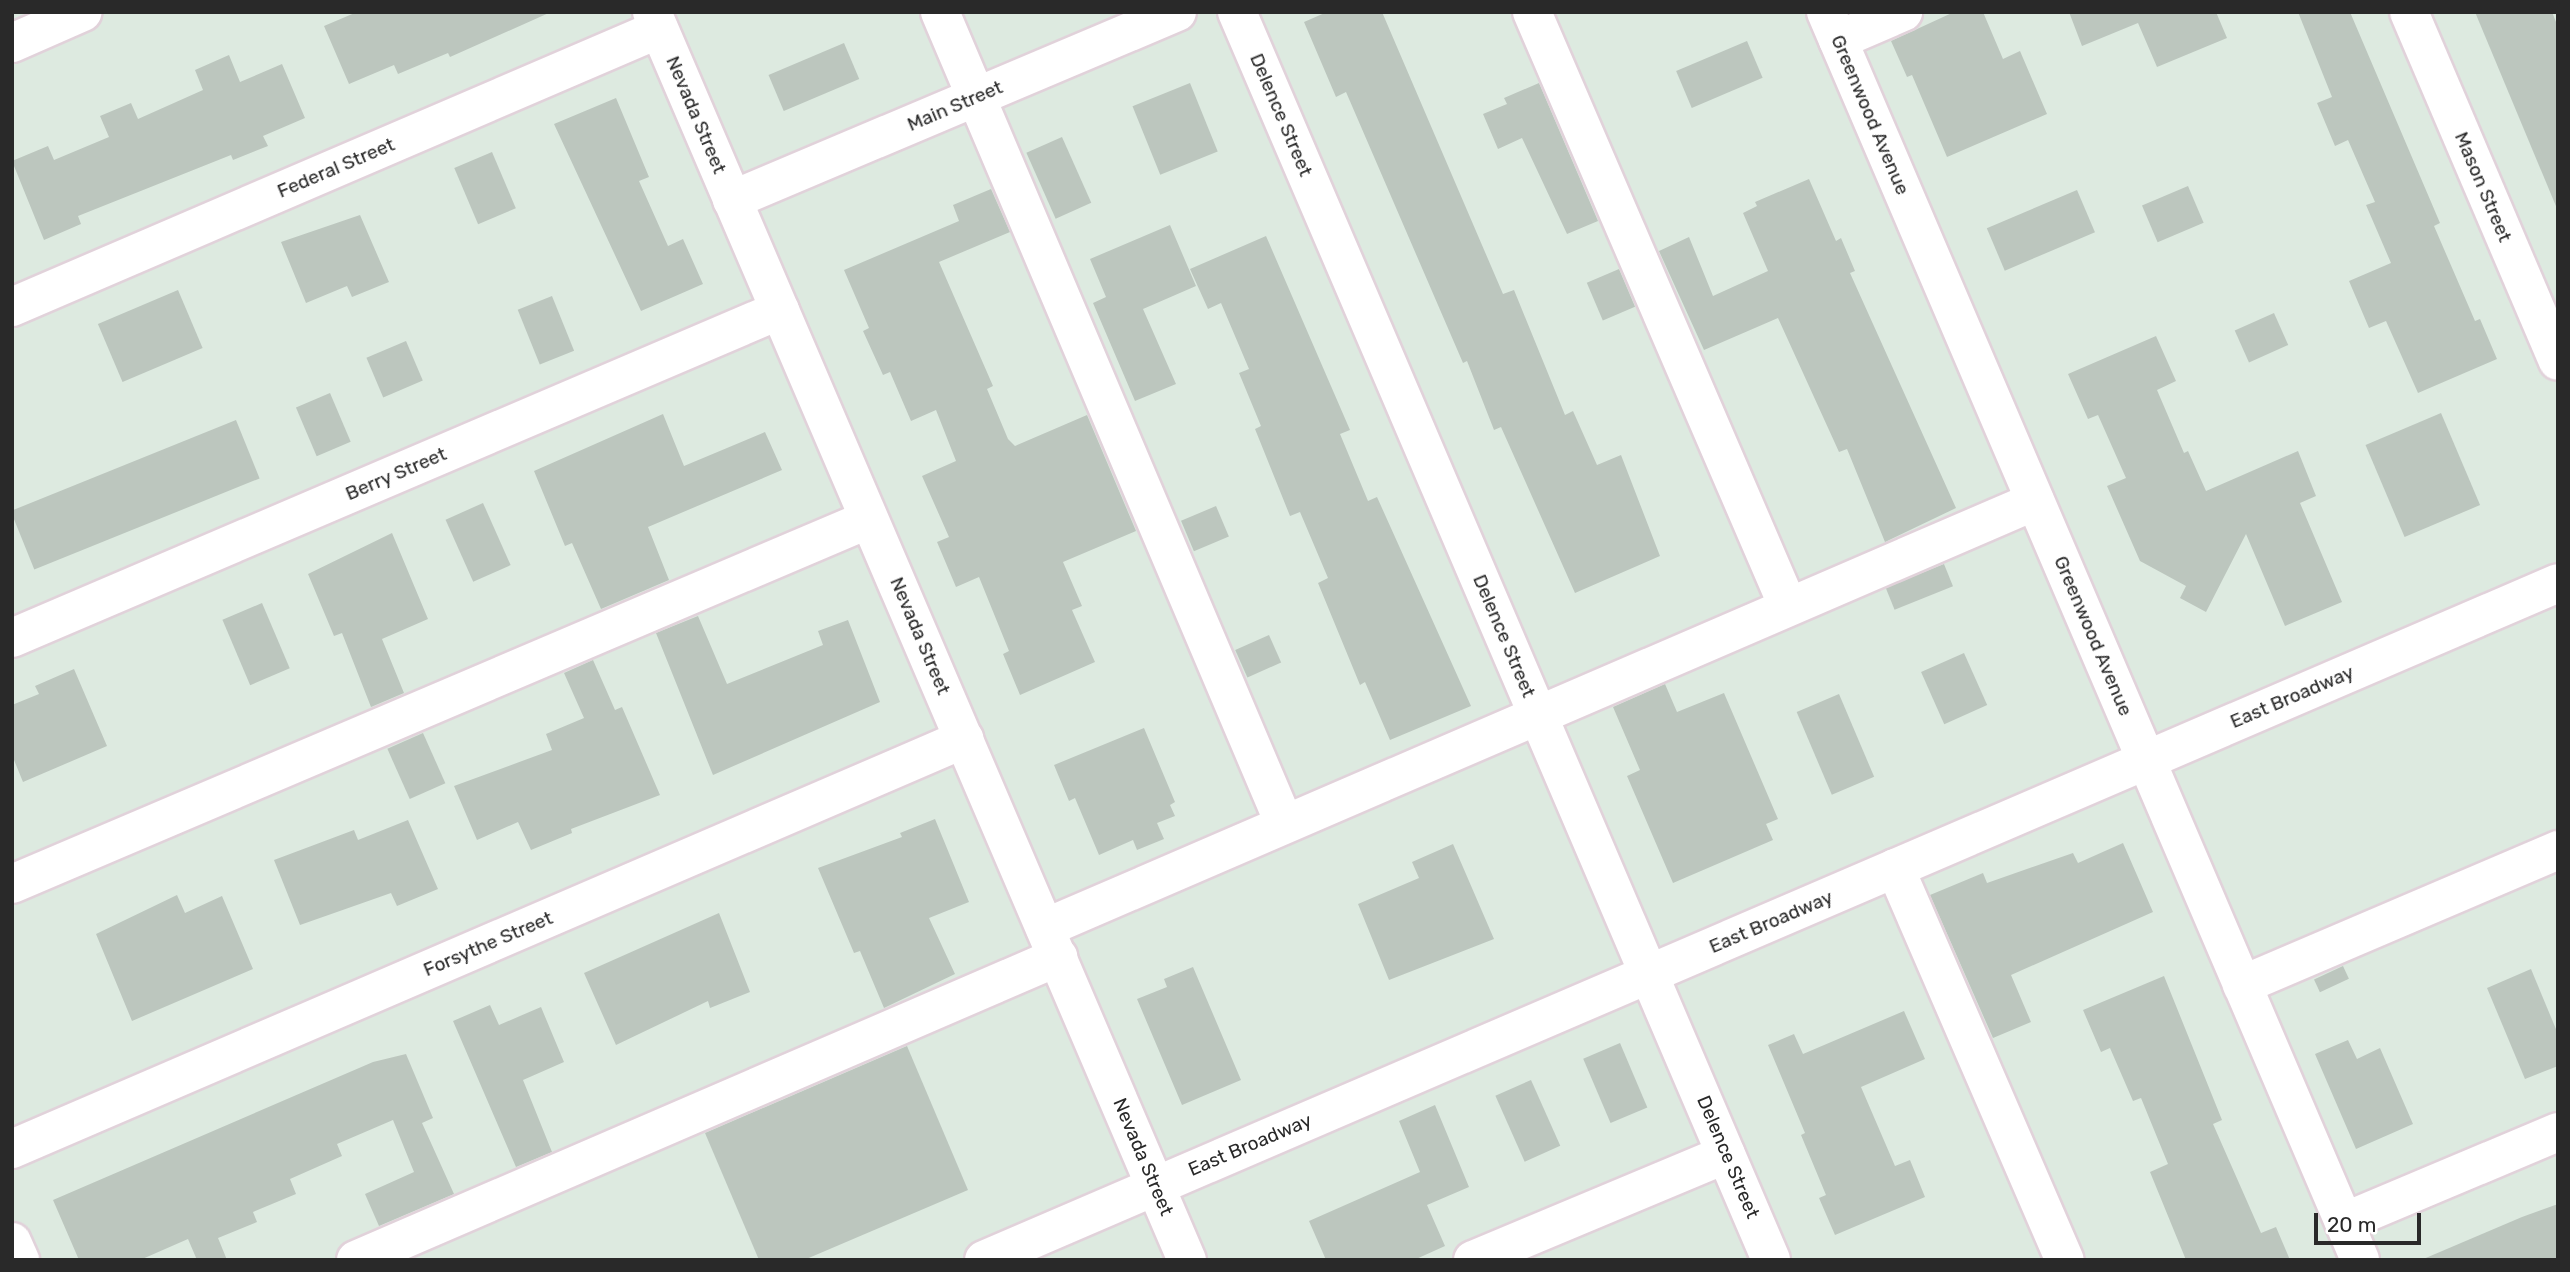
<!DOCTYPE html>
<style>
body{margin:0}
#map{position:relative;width:2570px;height:1272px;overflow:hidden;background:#ddeae0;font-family:Rubik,sans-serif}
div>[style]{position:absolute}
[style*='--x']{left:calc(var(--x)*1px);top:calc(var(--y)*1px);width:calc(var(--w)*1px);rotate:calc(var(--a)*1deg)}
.building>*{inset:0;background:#bcc6be;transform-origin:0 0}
.roads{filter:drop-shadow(2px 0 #e1d2da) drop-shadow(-2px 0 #e1d2da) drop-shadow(0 2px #e1d2da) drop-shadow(0 -2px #e1d2da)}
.minor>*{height:38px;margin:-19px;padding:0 19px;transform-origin:19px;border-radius:19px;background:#fff}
span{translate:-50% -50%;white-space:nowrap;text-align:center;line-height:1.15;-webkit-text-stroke:7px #fff;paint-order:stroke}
.street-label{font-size:19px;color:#292929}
.frame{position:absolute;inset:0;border:14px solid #292929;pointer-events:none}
.scale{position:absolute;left:2314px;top:1213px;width:107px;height:32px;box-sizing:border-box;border:4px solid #292929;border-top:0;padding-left:9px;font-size:21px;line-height:24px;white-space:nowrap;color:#292929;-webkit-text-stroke:5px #fff;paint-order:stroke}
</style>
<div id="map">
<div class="building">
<i style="clip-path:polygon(357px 12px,551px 12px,450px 57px,448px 53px,398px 74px,394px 65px,349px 84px,324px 26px)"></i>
<i style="clip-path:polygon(1327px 12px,1382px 12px,1503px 294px,1514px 290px,1565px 415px,1573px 411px,1597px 465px,1621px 455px,1660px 556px,1575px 593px,1501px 427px,1494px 430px,1467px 361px,1463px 363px,1346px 92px,1336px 97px,1304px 22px)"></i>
<i style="clip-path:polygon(1954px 12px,1983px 12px,2003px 59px,2020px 51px,2047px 114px,1947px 157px,1912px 75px,1907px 77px,1891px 41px)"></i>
<i style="clip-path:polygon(2069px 12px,2216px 12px,2227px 38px,2157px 67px,2138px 23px,2082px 46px)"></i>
<i style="clip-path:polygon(2298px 12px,2350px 12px,2440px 223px,2434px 226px,2475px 321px,2480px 319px,2497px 359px,2418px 393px,2386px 321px,2369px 328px,2349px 281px,2391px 263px,2366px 205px,2375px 202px,2348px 140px,2335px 146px,2317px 103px,2332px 97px)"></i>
<i style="clip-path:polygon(2475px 12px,2552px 12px,2558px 27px,2558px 211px)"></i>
<i style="left:1747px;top:41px;width:40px;height:77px;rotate:67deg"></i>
<i style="left:844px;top:43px;width:39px;height:82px;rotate:67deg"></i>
<i style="clip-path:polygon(229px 55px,240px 82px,282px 64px,305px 118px,263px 136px,268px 146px,233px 160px,231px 155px,78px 216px,81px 224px,44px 240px,12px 161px,48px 146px,54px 160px,109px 137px,100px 116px,131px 103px,138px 119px,203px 90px,195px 70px)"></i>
<i style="left:1190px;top:83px;width:74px;height:62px;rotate:68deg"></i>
<i style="clip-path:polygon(1539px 83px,1598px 221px,1567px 234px,1522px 138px,1498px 149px,1483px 114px,1507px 104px,1504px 98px)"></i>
<i style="clip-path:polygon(616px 98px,649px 177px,639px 181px,668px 246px,683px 239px,703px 284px,641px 311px,554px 124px)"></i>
<i style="left:1062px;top:137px;width:72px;height:39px;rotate:66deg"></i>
<i style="left:492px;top:152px;width:61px;height:41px;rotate:67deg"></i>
<i style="clip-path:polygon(1809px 179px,1836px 241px,1841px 238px,1855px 271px,1850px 273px,1956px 508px,1885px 542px,1847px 449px,1839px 452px,1778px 318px,1704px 350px,1659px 251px,1689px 237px,1713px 296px,1768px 271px,1743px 213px,1757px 206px,1755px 202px)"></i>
<i style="left:2188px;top:186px;width:40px;height:50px;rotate:67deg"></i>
<i style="clip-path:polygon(991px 189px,1010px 232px,939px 262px,993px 386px,987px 389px,1008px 439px,1015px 446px,1087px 415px,1136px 531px,1063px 562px,1082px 606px,1072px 610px,1095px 662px,1020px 695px,1003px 654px,1009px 651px,979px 577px,956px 587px,937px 542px,949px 537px,922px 476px,956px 461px,936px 410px,911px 421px,890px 372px,883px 375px,863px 331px,869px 328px,844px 270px,959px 221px,953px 205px)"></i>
<i style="left:2077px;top:190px;width:46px;height:98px;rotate:67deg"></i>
<i style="clip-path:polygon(360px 215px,389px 282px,352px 297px,347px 286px,306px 303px,281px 242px)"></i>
<i style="clip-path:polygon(1170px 225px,1196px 286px,1143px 309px,1176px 384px,1135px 401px,1093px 303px,1106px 297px,1090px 259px)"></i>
<i style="clip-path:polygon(1266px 236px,1350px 430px,1340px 434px,1368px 501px,1377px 497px,1471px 706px,1390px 740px,1365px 682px,1360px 685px,1318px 583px,1328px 578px,1300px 512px,1290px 516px,1255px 429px,1261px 426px,1239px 373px,1249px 369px,1221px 303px,1208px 309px,1190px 269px)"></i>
<i style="left:1619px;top:269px;width:41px;height:35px;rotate:67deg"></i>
<i style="left:178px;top:290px;width:63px;height:87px;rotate:67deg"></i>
<i style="left:552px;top:296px;width:59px;height:37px;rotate:68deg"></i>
<i style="left:2274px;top:313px;width:35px;height:43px;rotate:66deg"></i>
<i style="clip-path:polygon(2156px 336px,2176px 381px,2157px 390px,2184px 453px,2188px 451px,2206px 491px,2298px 451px,2316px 496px,2300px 503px,2342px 602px,2285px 626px,2246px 534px,2206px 612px,2180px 598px,2186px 586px,2140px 561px,2107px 486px,2126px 478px,2098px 415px,2088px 419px,2068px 374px)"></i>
<i style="left:406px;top:341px;width:43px;height:43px;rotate:67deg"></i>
<i style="left:330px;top:393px;width:53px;height:37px;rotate:67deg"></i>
<i style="left:2441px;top:413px;width:100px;height:82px;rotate:67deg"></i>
<i style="clip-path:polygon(663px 414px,684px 466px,765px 432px,782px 470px,648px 527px,669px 580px,601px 609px,572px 543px,565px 546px,534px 471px)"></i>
<i style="left:236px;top:420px;width:63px;height:243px;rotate:68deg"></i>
<i style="left:483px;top:503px;width:68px;height:41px;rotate:66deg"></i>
<i style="left:1216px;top:506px;width:33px;height:38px;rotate:67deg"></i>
<i style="clip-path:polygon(392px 533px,428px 619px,382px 639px,404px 693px,371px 707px,342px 633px,334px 636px,308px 574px)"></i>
<i style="left:1944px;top:564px;width:24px;height:63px;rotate:68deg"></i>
<i style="left:262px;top:603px;width:71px;height:43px;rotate:67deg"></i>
<i style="clip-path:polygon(698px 616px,727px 684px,823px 645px,818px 631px,848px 620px,880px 702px,713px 775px,656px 633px)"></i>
<i style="left:1269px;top:635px;width:30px;height:37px;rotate:66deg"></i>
<i style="left:1964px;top:653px;width:57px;height:47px;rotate:66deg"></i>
<i style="clip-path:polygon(593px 660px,615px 710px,622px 707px,660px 795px,571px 829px,572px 833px,531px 850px,518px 822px,477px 840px,454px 786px,552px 750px,546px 734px,584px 718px,564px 673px)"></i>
<i style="clip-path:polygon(74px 669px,107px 746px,23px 782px,12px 755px,12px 705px,39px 694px,35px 686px)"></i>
<i style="clip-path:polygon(1665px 684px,1677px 712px,1724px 693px,1778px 819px,1766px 824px,1773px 840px,1673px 883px,1627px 776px,1640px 770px,1613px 707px)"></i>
<i style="left:1839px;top:694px;width:90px;height:46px;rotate:67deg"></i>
<i style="clip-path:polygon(1144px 728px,1175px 802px,1170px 805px,1175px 816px,1157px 823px,1164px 839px,1137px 850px,1133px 840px,1099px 855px,1075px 798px,1069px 801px,1054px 765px)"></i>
<i style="left:423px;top:733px;width:55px;height:39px;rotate:66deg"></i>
<i style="clip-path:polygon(935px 819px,969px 902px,929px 918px,955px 974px,884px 1008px,860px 951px,854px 953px,818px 868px,902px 837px,900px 833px)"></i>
<i style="clip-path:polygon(408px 820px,438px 889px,397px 906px,391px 893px,300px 925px,274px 860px,354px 830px,358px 840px)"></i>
<i style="clip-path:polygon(2123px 843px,2153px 912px,2011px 975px,2031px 1022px,1993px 1038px,1930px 895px,1983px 873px,1987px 883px,2073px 853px,2078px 863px)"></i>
<i style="clip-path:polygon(1453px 844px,1494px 939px,1389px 980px,1358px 904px,1419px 878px,1412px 862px)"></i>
<i style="clip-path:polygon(177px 895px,185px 913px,222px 896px,253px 969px,132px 1021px,96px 934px)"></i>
<i style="clip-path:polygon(719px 913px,750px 992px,710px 1008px,708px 1001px,616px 1045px,584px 973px)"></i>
<i style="left:2343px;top:966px;width:14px;height:32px;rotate:65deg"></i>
<i style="clip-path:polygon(1193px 967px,1241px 1080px,1182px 1105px,1137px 999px,1167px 987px,1164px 979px)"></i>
<i style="clip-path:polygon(2531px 969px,2558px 1034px,2558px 1066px,2525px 1079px,2487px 988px)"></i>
<i style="clip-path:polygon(2164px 976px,2222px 1120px,2213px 1124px,2261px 1233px,2276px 1227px,2290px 1260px,2186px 1260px,2150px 1172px,2168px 1164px,2141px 1098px,2133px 1101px,2110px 1048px,2101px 1052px,2083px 1010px)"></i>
<i style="clip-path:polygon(490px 1005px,499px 1025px,541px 1007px,564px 1062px,523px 1080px,552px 1152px,516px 1167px,453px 1021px)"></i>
<i style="clip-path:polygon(1904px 1011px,1925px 1059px,1861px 1087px,1895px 1166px,1910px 1160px,1925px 1197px,1835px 1235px,1819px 1198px,1826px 1195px,1801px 1135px,1805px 1133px,1768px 1045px,1794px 1034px,1803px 1054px)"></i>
<i style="clip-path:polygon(2348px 1040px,2357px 1059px,2380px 1048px,2413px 1124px,2356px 1149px,2315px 1054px)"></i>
<i style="left:1620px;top:1043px;width:70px;height:40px;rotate:67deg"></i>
<i style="clip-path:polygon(907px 1046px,968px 1190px,804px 1260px,759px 1260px,705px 1133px)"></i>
<i style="clip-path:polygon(406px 1054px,433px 1118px,422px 1123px,454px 1194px,379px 1226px,365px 1194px,414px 1172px,393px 1120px,337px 1144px,342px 1156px,290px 1179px,296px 1194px,253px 1212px,257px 1222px,218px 1238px,227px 1260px,197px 1260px,188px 1239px,140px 1260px,79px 1260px,53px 1200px,373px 1062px)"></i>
<i style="left:1531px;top:1080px;width:72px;height:39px;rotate:66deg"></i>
<i style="clip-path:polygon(1435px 1105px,1469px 1187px,1427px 1205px,1445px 1246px,1414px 1260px,1326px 1260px,1309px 1221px,1420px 1172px,1399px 1121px)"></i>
<i style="clip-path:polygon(2558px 1204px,2558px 1260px,2421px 1260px,2522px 1217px)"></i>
</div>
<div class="roads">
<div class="minor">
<i style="--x:652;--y:12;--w:1358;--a:66.8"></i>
<i style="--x:940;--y:12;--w:881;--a:67.01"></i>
<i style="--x:1237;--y:12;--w:1357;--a:66.83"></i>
<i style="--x:1532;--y:12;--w:647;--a:66.69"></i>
<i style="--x:1826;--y:12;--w:1357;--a:66.83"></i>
<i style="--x:2409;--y:12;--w:379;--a:66.9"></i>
<i style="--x:1838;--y:40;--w:71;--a:-23.3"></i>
<i style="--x:12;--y:43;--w:77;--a:-23.6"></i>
<i style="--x:732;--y:200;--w:483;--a:-22.9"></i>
<i style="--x:12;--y:307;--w:704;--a:-23.25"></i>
<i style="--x:12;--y:638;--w:835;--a:-23.13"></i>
<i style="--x:1895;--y:868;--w:427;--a:66.6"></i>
<i style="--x:12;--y:884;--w:931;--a:-23.07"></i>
<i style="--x:1045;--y:928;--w:1078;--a:-23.33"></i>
<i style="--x:2242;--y:985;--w:344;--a:-23.1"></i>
<i style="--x:12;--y:1149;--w:1037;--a:-23.3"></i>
<i style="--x:2344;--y:1222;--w:232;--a:-22.8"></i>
<i style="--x:12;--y:1242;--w:20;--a:66"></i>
<i style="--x:356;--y:1260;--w:765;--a:-23.35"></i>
<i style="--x:984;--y:1260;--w:1713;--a:-23.27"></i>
<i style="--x:1473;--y:1260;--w:274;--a:-22.7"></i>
</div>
</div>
<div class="street-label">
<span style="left:955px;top:106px;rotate:-23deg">Main Street</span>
<span style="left:696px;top:115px;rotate:67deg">Nevada Street</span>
<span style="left:1281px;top:115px;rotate:67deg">Delence Street</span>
<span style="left:1870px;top:115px;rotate:67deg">Greenwood Avenue</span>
<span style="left:336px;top:168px;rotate:-23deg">Federal Street</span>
<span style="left:2483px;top:187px;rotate:67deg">Mason Street</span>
<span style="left:396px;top:474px;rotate:-23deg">Berry Street</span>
<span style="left:920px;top:636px;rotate:67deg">Nevada Street</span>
<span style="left:1504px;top:636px;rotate:67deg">Delence Street</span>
<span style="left:2093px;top:636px;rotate:67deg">Greenwood Avenue</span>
<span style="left:2292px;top:697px;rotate:-23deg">East Broadway</span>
<span style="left:1771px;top:922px;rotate:-23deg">East Broadway</span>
<span style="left:488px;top:944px;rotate:-23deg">Forsythe Street</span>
<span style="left:1250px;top:1145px;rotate:-23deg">East Broadway</span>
<span style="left:1143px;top:1157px;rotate:67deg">Nevada Street</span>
<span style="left:1728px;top:1157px;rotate:67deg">Delence Street</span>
</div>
<div class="frame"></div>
<div class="scale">20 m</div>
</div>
